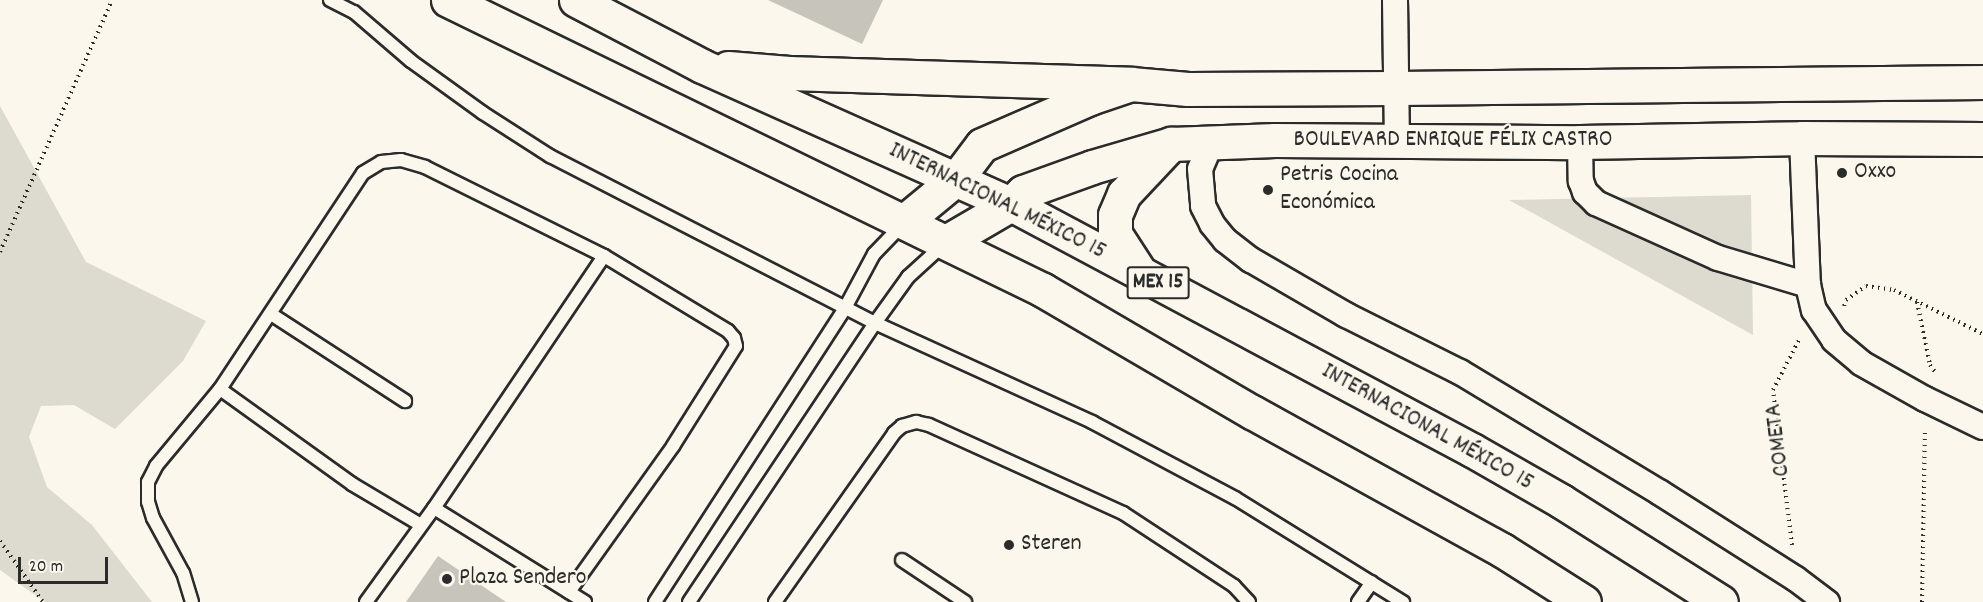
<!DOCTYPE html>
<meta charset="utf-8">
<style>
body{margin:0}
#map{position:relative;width:1983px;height:602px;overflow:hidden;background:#fbf7ec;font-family:Dekko,sans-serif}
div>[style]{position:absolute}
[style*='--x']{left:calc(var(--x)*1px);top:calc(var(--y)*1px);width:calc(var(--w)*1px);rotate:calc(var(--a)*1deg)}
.green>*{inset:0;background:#dddad0}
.building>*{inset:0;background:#c7c4bc}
.path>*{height:4px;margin-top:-2px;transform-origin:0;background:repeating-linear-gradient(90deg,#2b2b2b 0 1.5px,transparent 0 6px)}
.roads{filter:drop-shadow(2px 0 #2b2b2b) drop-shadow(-2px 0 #2b2b2b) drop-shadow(0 2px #2b2b2b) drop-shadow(0 -2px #2b2b2b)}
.lane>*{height:12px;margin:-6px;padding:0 6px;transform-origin:6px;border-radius:6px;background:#fbf7ec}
.street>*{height:24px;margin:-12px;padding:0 12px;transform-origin:12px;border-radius:12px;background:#fbf7ec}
.secondary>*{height:33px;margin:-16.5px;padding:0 16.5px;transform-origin:16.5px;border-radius:16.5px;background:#fbf7ec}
.primary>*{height:33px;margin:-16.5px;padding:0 16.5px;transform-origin:16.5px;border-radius:16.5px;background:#fbf7ec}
.dots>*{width:16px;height:16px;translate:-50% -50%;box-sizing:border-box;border:3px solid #fbf7ec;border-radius:50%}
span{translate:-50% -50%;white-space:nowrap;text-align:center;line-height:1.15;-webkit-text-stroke:4.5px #fbf7ec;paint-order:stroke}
.shield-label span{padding:2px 4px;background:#fbf7ec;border:2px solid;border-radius:4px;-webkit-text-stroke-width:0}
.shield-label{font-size:22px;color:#2b2b2b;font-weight:700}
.street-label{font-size:24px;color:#2b2b2b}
.poi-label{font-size:24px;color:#2b2b2b}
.left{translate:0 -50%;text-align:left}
.scale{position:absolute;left:18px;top:557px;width:90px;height:27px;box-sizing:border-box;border:3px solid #2b2b2b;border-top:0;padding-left:8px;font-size:18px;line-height:21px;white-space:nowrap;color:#2b2b2b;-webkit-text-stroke:4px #fbf7ec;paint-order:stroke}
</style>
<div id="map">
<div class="green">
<i style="clip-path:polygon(0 106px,86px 262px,206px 321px,183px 361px,115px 429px,74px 405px,41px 406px,29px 437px,47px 487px,92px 525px,152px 602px,45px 602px,0 570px)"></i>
<i style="clip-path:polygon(1751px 195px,1753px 335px,1509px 200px)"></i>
</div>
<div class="building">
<i style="clip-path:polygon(768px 0,883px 0,862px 44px)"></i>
<i style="clip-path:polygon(438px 556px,506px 602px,406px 602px)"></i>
</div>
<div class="path">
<i style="--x:0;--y:252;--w:276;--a:-66"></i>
<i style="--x:1917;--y:302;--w:64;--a:78.3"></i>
<i style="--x:1930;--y:365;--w:9;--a:54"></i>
<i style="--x:1844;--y:306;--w:6;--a:-72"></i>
<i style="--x:1846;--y:300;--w:24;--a:-35"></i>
<i style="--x:1866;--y:286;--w:28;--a:8"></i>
<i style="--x:1894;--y:290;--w:99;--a:26.3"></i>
<i style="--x:0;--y:541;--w:75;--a:54.8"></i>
<i style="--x:1792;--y:545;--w:156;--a:-97"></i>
<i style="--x:1773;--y:390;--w:59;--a:-62.6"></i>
<i style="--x:1922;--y:602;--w:173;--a:-89"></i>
</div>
<div class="roads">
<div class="lane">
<i style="--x:330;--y:0;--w:27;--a:27"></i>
<i style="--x:354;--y:12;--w:75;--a:40.7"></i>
<i style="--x:411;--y:61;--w:89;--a:35.8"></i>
<i style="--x:483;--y:113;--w:80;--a:32.7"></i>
<i style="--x:550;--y:156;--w:365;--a:27.2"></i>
<i style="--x:875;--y:323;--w:239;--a:24.5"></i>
<i style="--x:1092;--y:422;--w:162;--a:28"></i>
<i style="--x:1235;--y:498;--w:198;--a:31.8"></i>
<i style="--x:271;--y:314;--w:160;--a:33"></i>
<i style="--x:220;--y:389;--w:163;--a:35.7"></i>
<i style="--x:352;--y:484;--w:80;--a:30.7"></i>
<i style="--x:902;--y:560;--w:76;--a:33.7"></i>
<i style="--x:569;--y:592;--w:179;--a:-54.5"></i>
<i style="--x:673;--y:446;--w:118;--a:-57.8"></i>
<i style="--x:736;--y:346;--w:8;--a:-104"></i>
<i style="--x:734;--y:338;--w:9;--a:-131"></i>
<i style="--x:728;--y:331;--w:145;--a:-148.8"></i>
<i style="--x:604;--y:256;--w:304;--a:124"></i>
<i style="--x:434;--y:508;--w:178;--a:31.9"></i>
<i style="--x:192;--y:602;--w:30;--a:-107"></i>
<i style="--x:183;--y:573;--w:63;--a:-118.6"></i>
<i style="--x:153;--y:518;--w:17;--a:-107"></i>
<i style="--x:148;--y:502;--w:20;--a:-90"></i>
<i style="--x:148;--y:482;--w:18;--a:-63"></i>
<i style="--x:156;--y:466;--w:100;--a:-50.3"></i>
<i style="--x:220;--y:389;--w:259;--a:-56.5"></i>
<i style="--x:363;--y:173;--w:21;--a:-31"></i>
<i style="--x:381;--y:162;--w:20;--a:-6"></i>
<i style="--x:401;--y:160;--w:25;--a:16"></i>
<i style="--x:425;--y:167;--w:200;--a:26.4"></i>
<i style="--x:366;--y:602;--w:116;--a:-54.1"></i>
<i style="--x:655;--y:602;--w:350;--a:-57.1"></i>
<i style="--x:845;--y:308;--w:61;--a:-61.8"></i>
<i style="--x:874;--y:254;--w:42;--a:-46"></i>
<i style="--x:689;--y:602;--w:335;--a:-56.3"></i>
<i style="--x:875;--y:323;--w:57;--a:-54.3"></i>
<i style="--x:908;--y:277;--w:47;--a:-42.4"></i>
<i style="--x:775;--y:602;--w:207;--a:-54.8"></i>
<i style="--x:894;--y:433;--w:11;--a:-41"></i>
<i style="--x:902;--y:426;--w:15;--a:-16"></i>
<i style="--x:916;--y:422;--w:13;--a:13"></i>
<i style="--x:929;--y:425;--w:213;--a:24.4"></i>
<i style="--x:1123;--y:513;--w:133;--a:33.3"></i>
<i style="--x:1234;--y:586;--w:22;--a:47"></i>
<i style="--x:1358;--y:602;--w:24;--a:-55"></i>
</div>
<div class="street">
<i style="--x:1395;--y:0;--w:142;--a:89.2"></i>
<i style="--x:1802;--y:138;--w:147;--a:87.7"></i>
<i style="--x:1808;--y:285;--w:26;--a:77"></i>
<i style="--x:1814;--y:310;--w:36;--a:56"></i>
<i style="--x:1834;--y:340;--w:35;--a:40"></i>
<i style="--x:1861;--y:363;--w:73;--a:29.4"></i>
<i style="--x:1925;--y:399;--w:64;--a:25.8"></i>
<i style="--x:1212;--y:141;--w:30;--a:113"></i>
<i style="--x:1200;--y:169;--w:37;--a:85"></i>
<i style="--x:1203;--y:206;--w:20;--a:63"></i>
<i style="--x:1212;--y:224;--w:21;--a:51"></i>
<i style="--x:1225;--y:240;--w:33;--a:38"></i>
<i style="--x:1251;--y:260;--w:110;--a:30.1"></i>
<i style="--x:1346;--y:315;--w:127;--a:26.6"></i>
<i style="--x:1460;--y:372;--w:232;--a:31.1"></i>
<i style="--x:1659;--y:492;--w:162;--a:32.4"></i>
<i style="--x:1796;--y:579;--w:39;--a:37"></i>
<i style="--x:1580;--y:142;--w:39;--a:89"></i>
<i style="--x:1581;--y:181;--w:12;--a:70"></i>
<i style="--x:1585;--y:192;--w:16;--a:45"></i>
<i style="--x:1596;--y:203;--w:134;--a:24.3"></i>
<i style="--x:1718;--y:258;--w:94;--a:16.7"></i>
</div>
<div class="secondary">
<i style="--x:906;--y:220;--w:66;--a:-39.5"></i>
<i style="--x:957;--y:178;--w:41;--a:-52.9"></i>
<i style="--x:982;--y:145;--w:118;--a:-23.5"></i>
<i style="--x:1090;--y:98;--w:43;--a:-18.9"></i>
<i style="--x:1131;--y:84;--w:57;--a:5"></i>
<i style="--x:1188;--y:89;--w:209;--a:-0.3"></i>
<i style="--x:1397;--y:88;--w:586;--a:-0.59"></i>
<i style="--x:946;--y:242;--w:75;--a:-30.3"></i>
<i style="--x:1011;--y:204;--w:17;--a:-45"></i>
<i style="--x:1023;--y:192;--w:73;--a:-19.9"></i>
<i style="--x:1092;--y:167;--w:82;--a:-16.2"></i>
<i style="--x:1171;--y:144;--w:104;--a:-2.2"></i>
<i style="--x:1275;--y:140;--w:305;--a:0.4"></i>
<i style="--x:1580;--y:142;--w:222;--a:-1"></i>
<i style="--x:1802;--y:138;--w:181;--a:0.3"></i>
</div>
<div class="primary">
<i style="--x:448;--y:0;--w:662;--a:25.98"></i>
<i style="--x:1043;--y:290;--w:242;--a:30.3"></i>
<i style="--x:1252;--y:412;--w:286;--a:28.9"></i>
<i style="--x:1502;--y:550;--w:97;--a:32.4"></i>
<i style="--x:576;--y:0;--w:142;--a:27.6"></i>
<i style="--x:702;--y:66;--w:338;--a:24.1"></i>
<i style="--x:1011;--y:204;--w:523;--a:28.09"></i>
<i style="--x:1472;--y:450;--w:103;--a:29.8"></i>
<i style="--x:1561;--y:501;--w:189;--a:32.3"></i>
<i style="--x:728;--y:68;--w:61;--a:4.7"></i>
<i style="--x:789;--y:73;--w:342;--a:1.8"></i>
<i style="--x:1139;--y:271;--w:44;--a:-123"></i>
<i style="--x:1115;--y:234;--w:19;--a:-90"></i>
<i style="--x:1115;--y:215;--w:23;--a:-67"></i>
<i style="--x:1124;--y:194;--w:69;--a:-46.8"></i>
</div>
</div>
<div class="dots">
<i style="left:1842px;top:173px;background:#2b2b2b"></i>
<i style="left:1268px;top:190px;background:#2b2b2b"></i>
<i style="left:1009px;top:545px;background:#2b2b2b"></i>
<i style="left:447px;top:579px;background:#2b2b2b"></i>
</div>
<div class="shield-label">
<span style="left:1158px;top:283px">MEX 15</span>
</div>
<div class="street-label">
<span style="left:1453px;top:141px">BOULEVARD ENRIQUE FÉLIX CASTRO</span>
<span style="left:997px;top:202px;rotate:26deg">INTERNACIONAL MÉXICO 15</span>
<span style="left:1427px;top:428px;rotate:29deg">INTERNACIONAL MÉXICO 15</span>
<span style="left:1779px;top:440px;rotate:-97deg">COMETA</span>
</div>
<div class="poi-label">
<span class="left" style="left:1854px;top:173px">Oxxo</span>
<span class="left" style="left:1280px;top:190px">Petris Cocina<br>Económica</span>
<span class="left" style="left:1021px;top:545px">Steren</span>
<span class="left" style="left:459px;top:579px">Plaza Sendero</span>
</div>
<div class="scale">20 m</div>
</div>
